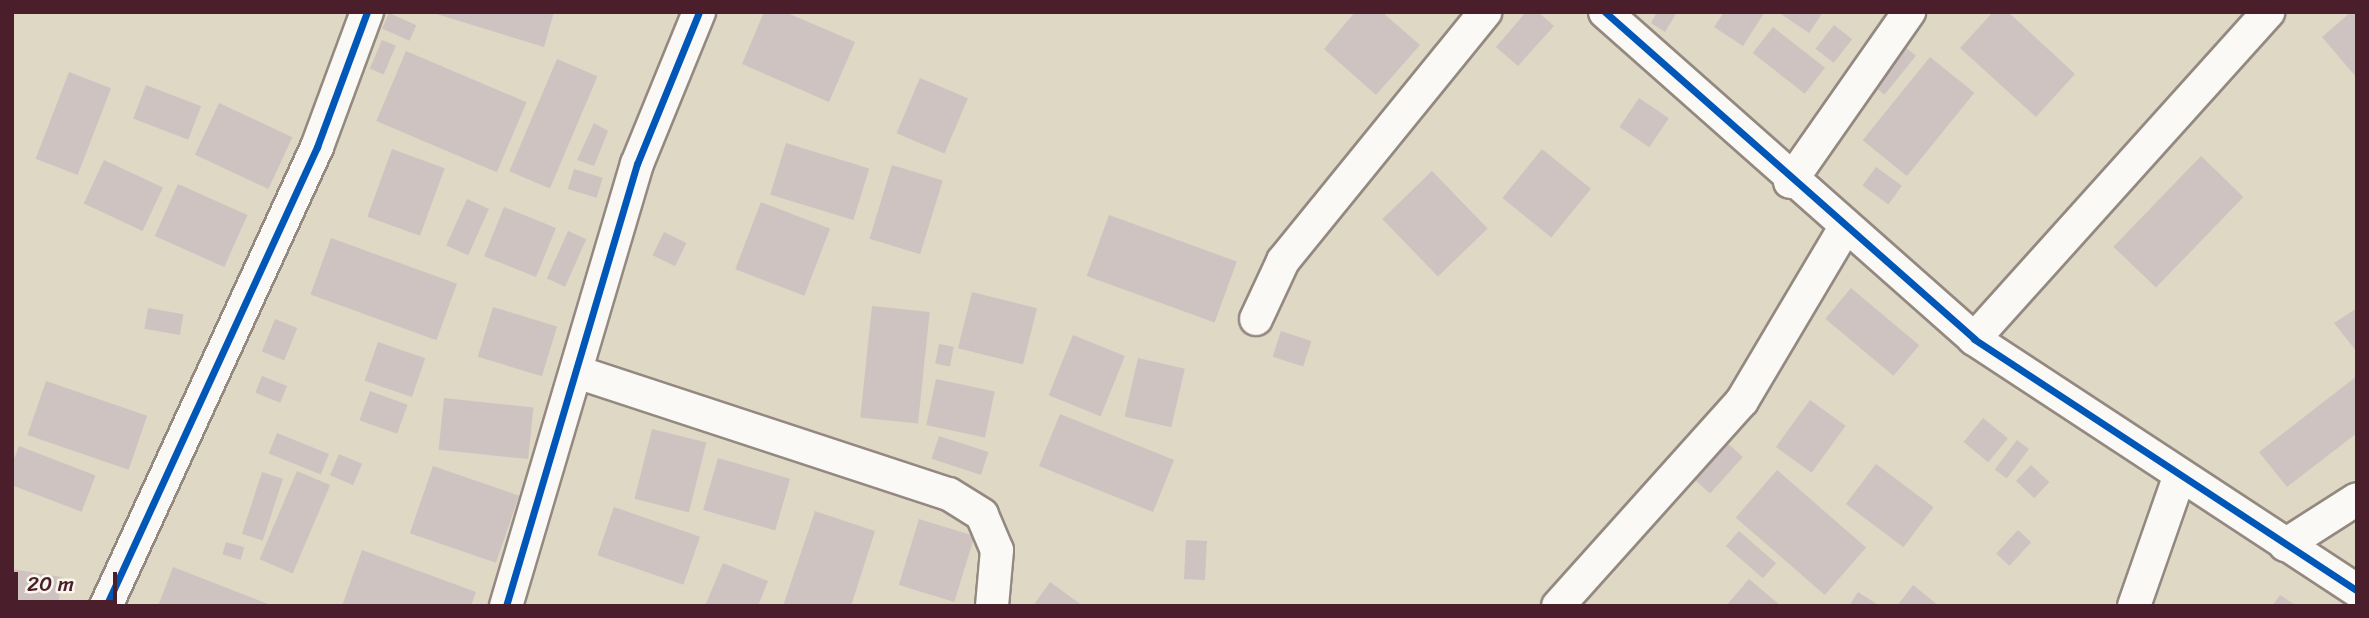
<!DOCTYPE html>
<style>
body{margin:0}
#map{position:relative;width:2369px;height:618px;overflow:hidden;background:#dfd8c4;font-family:Sriracha,sans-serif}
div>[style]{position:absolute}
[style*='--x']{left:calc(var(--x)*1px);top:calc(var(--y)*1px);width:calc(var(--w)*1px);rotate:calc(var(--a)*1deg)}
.building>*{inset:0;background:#cec3c1;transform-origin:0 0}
.roads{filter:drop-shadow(2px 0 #948981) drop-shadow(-2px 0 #948981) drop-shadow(0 2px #948981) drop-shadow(0 -2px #948981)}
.minor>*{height:32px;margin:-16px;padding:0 16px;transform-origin:16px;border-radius:16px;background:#faf9f6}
.cycleway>*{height:7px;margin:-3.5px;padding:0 3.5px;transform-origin:3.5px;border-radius:3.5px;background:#0057b8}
span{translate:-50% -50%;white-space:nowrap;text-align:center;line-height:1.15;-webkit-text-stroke:5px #fbf7ec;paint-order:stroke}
.frame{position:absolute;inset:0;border:14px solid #4a1f2b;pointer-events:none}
.scale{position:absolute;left:14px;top:572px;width:103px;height:32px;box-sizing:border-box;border:4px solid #4a1f2b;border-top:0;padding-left:9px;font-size:21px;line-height:24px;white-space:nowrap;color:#4a1f2b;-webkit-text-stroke:5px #fbf7ec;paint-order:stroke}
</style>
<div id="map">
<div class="building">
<i style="clip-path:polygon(430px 12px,554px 12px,544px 47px)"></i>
<i style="clip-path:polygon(764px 12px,785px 12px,855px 42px,829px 102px,742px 64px)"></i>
<i style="clip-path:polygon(1355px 12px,1382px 12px,1420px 45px,1376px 95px,1324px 49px)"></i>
<i style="clip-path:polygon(1526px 12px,1538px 12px,1554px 26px,1518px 66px,1496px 47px)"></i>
<i style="clip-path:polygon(1657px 12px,1677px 12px,1665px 32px,1651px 23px)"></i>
<i style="clip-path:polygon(1724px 12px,1763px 12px,1764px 13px,1743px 46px,1714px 27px)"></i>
<i style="clip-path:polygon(1778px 12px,1823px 12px,1809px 33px)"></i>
<i style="clip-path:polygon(1993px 12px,2008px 12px,2075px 74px,2036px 117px,1960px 48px)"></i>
<i style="clip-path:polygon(2351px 12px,2357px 12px,2357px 78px,2322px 37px)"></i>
<i style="left:389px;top:13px;width:30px;height:17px;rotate:24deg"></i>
<i style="left:1834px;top:25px;width:23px;height:30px;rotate:38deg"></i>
<i style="left:1773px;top:27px;width:66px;height:33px;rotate:38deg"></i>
<i style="left:382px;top:40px;width:15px;height:31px;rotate:23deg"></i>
<i style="left:1905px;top:47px;width:14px;height:50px;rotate:39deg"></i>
<i style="left:406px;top:51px;width:131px;height:76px;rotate:23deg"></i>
<i style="left:1930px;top:57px;width:57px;height:107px;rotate:39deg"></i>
<i style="left:557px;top:59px;width:44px;height:122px;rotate:23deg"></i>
<i style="left:69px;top:72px;width:45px;height:93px;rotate:21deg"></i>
<i style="left:920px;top:78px;width:52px;height:60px;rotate:23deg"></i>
<i style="left:146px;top:85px;width:59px;height:36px;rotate:21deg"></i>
<i style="left:1639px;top:98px;width:36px;height:35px;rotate:34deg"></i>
<i style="left:219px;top:103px;width:81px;height:57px;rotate:25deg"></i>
<i style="clip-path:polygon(594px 123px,608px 131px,594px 166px,577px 160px)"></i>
<i style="left:786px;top:143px;width:87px;height:54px;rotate:17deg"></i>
<i style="left:392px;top:149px;width:56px;height:72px;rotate:20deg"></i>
<i style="left:1542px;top:149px;width:63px;height:63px;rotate:39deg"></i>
<i style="left:2201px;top:156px;width:59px;height:126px;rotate:44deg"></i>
<i style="left:104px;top:160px;width:65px;height:48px;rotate:25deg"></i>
<i style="left:892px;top:165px;width:53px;height:77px;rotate:17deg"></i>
<i style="left:1876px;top:167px;width:32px;height:23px;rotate:36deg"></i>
<i style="left:574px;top:169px;width:30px;height:21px;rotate:17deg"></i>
<i style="left:1432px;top:171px;width:80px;height:69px;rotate:46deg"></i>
<i style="left:178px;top:184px;width:76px;height:57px;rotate:24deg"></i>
<i style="left:467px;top:199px;width:24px;height:51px;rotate:24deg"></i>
<i style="left:761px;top:202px;width:74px;height:72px;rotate:21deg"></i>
<i style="left:504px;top:207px;width:56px;height:53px;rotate:22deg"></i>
<i style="left:1109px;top:215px;width:136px;height:65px;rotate:20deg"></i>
<i style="left:568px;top:231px;width:20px;height:52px;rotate:24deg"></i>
<i style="left:664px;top:232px;width:25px;height:26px;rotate:26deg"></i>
<i style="left:331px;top:238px;width:134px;height:60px;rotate:20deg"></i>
<i style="left:1851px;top:288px;width:89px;height:40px;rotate:40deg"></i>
<i style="left:972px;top:292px;width:67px;height:58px;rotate:14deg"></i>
<i style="left:872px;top:306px;width:58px;height:112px;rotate:6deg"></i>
<i style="left:493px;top:307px;width:67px;height:52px;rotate:17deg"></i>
<i style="left:148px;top:308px;width:36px;height:21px;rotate:10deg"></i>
<i style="clip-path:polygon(2357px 308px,2357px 352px,2334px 323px)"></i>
<i style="left:275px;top:319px;width:24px;height:35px;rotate:22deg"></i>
<i style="left:1281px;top:331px;width:32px;height:27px;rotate:18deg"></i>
<i style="left:1073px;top:335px;width:56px;height:65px;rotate:22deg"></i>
<i style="left:378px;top:342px;width:50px;height:41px;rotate:19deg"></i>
<i style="left:939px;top:344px;width:15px;height:20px;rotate:11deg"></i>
<i style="left:1138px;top:358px;width:48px;height:60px;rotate:13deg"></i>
<i style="left:262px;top:376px;width:27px;height:18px;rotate:22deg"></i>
<i style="clip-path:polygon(2357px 376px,2357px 433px,2287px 487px,2259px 452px)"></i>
<i style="left:936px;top:379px;width:60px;height:47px;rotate:12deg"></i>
<i style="left:46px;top:381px;width:107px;height:57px;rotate:19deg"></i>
<i style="left:370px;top:391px;width:40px;height:31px;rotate:20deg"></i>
<i style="left:444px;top:398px;width:90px;height:52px;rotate:6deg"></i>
<i style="left:1810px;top:400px;width:44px;height:58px;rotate:36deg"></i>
<i style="left:1060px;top:414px;width:123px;height:56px;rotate:22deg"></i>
<i style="left:1983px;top:418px;width:32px;height:31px;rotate:39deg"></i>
<i style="left:652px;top:429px;width:56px;height:72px;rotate:14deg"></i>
<i style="left:277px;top:433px;width:56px;height:22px;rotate:22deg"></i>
<i style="left:939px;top:436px;width:52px;height:24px;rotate:18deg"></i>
<i style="left:2017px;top:440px;width:15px;height:37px;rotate:37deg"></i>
<i style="left:1725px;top:441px;width:24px;height:49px;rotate:42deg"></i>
<i style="left:19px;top:446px;width:82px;height:39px;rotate:21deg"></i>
<i style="left:339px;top:454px;width:25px;height:23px;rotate:23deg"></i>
<i style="left:718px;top:458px;width:75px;height:54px;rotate:16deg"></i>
<i style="left:1876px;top:464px;width:72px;height:50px;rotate:37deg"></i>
<i style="left:2031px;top:465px;width:25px;height:22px;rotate:43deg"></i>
<i style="left:433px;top:466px;width:91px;height:71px;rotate:19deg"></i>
<i style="left:1777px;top:470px;width:118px;height:63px;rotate:41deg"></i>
<i style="left:297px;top:471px;width:36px;height:96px;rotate:23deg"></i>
<i style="left:262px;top:472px;width:22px;height:65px;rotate:18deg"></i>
<i style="left:614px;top:507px;width:91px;height:51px;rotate:19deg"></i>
<i style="clip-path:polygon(815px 511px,875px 531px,851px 606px,783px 606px)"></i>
<i style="left:919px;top:519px;width:58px;height:69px;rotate:17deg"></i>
<i style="left:2018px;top:530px;width:18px;height:32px;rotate:43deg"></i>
<i style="left:1739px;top:531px;width:49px;height:20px;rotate:41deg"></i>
<i style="left:1186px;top:540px;width:21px;height:39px;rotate:3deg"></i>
<i style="left:226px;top:542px;width:19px;height:13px;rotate:16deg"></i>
<i style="clip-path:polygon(362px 550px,476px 592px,471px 606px,342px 606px)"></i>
<i style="clip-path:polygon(723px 563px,768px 581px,758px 606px,705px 606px)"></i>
<i style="clip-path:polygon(173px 567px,273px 606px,158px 606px)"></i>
<i style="clip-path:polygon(12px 569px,62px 577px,58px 606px,12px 606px)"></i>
<i style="clip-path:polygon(1749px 579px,1781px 606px,1726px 606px)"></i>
<i style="clip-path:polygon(1050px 582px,1083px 606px,1033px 606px)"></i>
<i style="clip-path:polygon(1913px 585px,1939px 606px,1897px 606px)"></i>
<i style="clip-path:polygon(1858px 592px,1880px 606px,1849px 606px)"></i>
<i style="clip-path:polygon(2280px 595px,2297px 606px,2272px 606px)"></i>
</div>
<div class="roads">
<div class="minor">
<i style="--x:1605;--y:12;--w:493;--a:41.5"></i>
<i style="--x:1974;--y:339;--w:458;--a:33.3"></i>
<i style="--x:1790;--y:182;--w:208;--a:-55"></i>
<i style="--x:1256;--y:319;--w:64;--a:-65"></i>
<i style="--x:1283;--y:261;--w:321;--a:-50.9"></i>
<i style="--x:1974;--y:339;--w:440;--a:-48"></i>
<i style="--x:577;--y:372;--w:391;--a:18.2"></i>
<i style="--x:949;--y:494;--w:39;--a:32"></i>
<i style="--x:982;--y:515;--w:38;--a:67"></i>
<i style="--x:997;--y:550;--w:56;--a:95.1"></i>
<i style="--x:2285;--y:545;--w:85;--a:-32.6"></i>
<i style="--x:106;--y:606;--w:505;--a:-65.31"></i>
<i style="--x:317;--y:147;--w:144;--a:-69.7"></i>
<i style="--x:506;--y:606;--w:461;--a:-73.5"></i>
<i style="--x:637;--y:164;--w:164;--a:-67.8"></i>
<i style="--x:1558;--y:606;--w:275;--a:-48.1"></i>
<i style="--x:1742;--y:401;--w:200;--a:-59.3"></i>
<i style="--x:2134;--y:606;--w:139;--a:-70.7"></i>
</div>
</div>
<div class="cycleway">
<i style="--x:1605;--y:12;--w:493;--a:41.5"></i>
<i style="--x:1974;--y:339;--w:458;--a:33.3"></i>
<i style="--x:106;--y:606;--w:505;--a:-65.31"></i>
<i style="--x:317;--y:147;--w:144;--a:-69.7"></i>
<i style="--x:506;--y:606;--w:461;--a:-73.5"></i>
<i style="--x:637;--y:164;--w:164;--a:-67.8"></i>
</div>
<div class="frame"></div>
<div class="scale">20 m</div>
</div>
